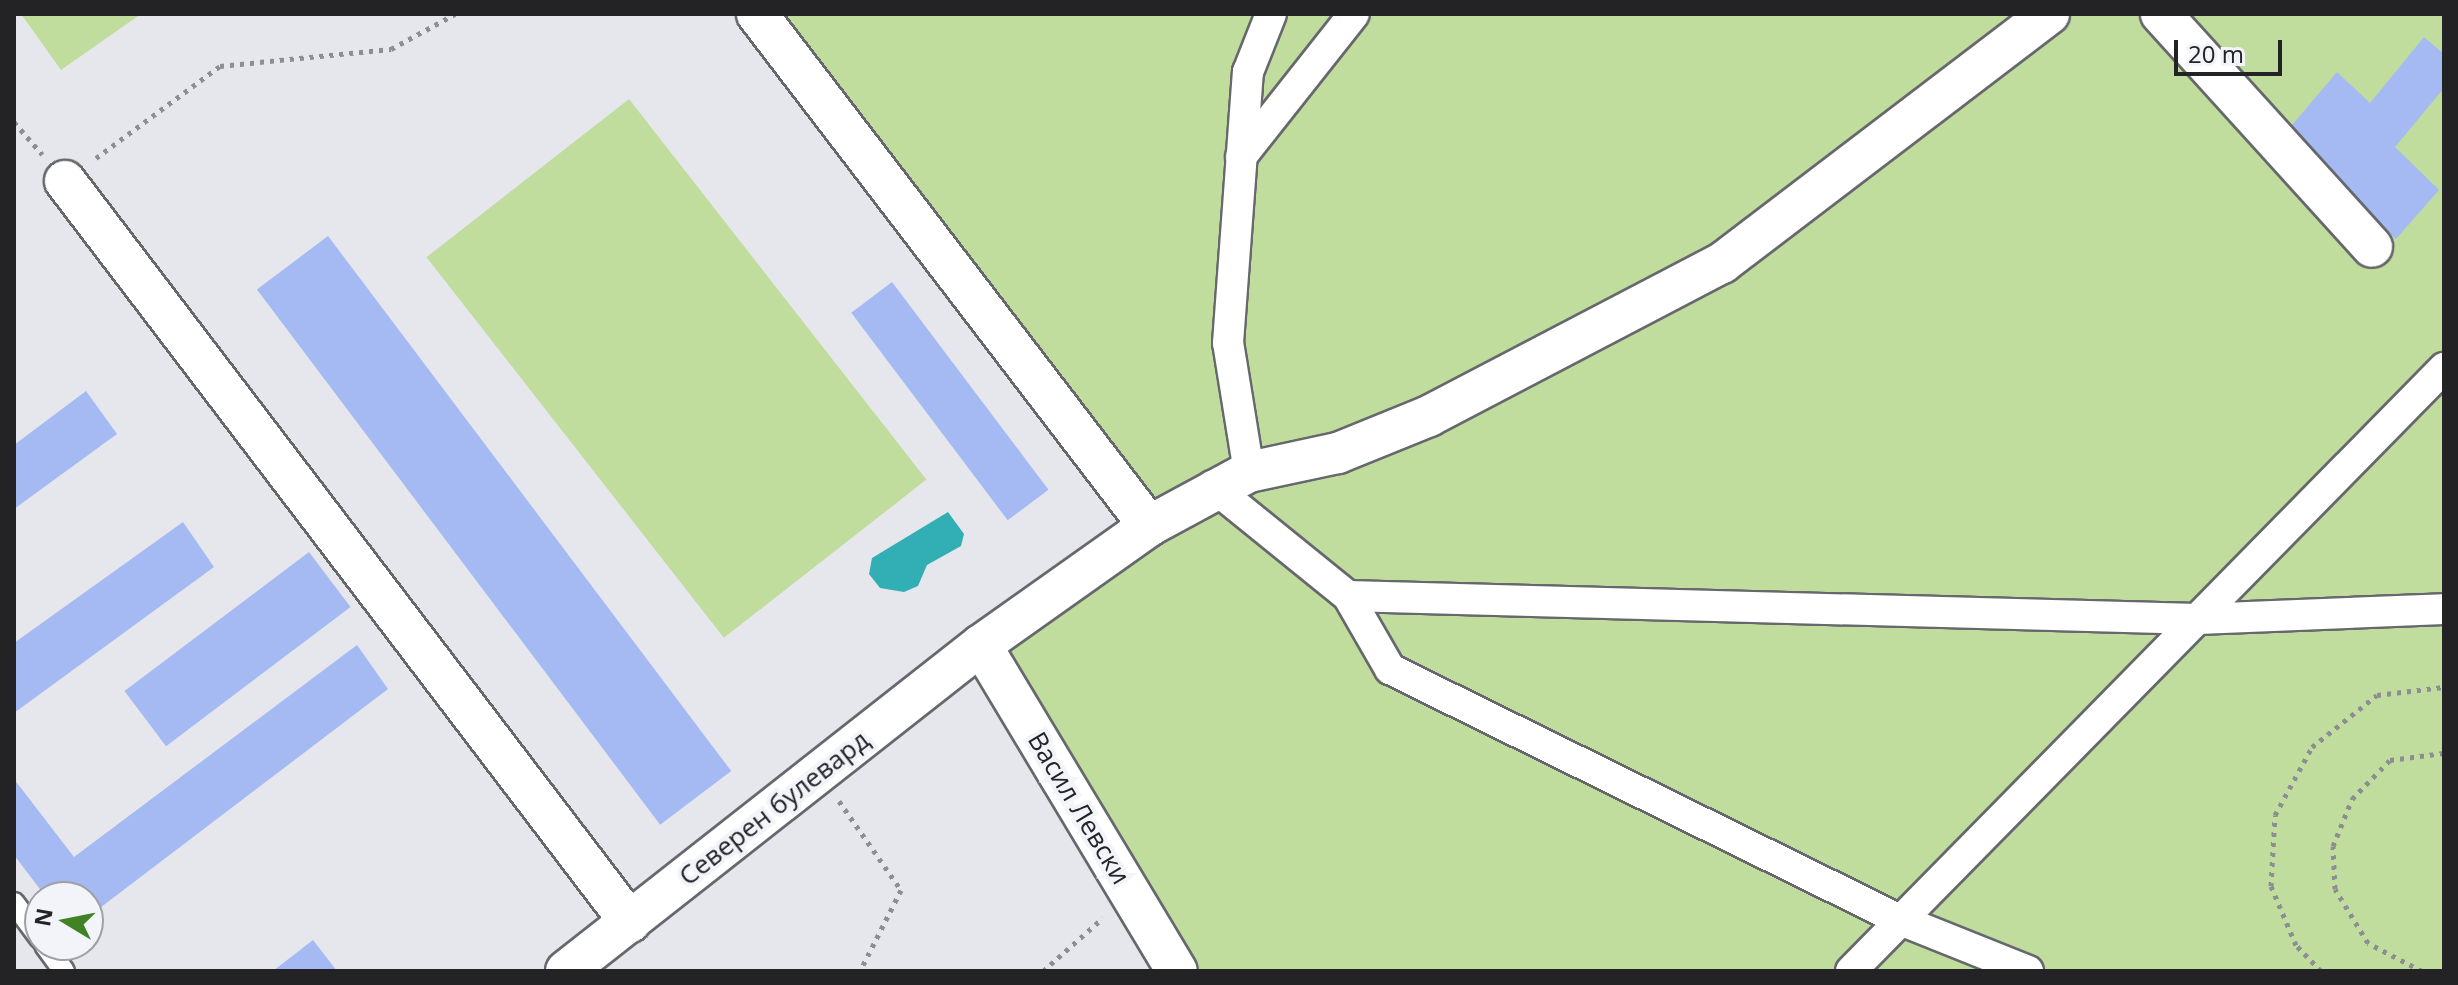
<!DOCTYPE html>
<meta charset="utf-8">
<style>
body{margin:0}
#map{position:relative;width:2458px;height:985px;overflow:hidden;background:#e5e7ed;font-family:"Open Sans",sans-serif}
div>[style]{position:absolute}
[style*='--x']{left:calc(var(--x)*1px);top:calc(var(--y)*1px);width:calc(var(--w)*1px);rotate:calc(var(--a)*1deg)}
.green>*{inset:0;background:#c0dd9d;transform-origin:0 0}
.water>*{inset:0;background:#31afb4}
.building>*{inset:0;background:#a5b9f2;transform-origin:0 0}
.path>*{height:5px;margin-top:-2.5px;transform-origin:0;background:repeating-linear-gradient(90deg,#8d8e93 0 4px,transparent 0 10px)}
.roads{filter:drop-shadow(2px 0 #66686d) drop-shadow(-2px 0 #66686d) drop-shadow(0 2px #66686d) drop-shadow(0 -2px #66686d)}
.service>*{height:20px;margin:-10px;padding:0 10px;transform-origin:10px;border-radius:10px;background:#fff}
.pedestrian>*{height:30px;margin:-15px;padding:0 15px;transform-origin:15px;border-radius:15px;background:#fff}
.minor>*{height:40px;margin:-20px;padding:0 20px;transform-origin:20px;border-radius:20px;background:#fff}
span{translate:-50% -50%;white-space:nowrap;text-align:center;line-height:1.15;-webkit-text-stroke:8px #f2f4fa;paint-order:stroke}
.street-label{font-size:26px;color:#232326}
.frame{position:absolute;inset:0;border:16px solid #232326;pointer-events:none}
.north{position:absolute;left:24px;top:881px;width:80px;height:80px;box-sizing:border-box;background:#f2f4fa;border:2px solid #9fa0a5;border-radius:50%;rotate:280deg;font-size:22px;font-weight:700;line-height:32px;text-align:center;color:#232326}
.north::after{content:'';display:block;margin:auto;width:28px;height:36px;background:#408225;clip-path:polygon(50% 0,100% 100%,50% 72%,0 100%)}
.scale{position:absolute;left:2174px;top:40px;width:108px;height:36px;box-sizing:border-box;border:4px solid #232326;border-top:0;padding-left:10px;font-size:24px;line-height:28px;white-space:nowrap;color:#232326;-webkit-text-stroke:6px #f2f4fa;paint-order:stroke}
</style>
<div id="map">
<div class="green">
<i style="clip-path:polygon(21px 14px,141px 14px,61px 70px)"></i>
<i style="clip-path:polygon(773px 14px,2444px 14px,2444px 971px,1179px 971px,984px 661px,1165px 527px)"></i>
<i style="left:629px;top:99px;width:483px;height:257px;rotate:52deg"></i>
</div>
<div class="water">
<i style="clip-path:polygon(948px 512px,964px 534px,961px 546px,927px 565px,918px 586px,904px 592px,880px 588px,869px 574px,872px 558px)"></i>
</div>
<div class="building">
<i style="clip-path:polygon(2424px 37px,2444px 54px,2444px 88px,2395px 147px,2439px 190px,2396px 239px,2287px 131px,2337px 72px,2370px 103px)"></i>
<i style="left:328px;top:236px;width:670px;height:89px;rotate:53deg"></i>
<i style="left:892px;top:282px;width:260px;height:51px;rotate:53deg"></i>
<i style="clip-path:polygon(86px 391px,117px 434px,14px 509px,14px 445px)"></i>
<i style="clip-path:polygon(183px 522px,214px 567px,14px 713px,14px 643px)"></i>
<i style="left:309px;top:552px;width:69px;height:231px;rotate:53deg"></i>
<i style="clip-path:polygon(357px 645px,388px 689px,88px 917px,88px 897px,46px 897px,14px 855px,14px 779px,74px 857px)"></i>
<i style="clip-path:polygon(313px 940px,337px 971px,273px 971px)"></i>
</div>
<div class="path">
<i style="--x:14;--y:122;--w:43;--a:48.8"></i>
<i style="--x:96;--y:158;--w:154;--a:-36.6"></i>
<i style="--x:220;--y:66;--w:172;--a:-5.7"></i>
<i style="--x:391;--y:49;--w:73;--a:-28.7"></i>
<i style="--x:839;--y:801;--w:108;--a:55.1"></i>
<i style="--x:901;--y:890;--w:91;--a:116.8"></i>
<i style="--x:1043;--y:971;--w:80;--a:-41.5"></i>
<i style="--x:2321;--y:971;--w:36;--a:-134"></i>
<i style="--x:2296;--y:945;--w:64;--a:-113"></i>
<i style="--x:2271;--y:886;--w:71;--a:-86.8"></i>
<i style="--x:2275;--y:815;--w:77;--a:-61.4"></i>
<i style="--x:2312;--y:747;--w:83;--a:-38.7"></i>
<i style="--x:2377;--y:695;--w:67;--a:-6.8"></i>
<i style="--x:2422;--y:971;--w:61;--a:-152.6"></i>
<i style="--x:2368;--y:943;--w:63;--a:-121.4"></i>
<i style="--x:2335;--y:889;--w:43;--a:-92.7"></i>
<i style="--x:2333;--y:846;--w:51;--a:-68"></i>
<i style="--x:2352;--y:799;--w:54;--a:-45.7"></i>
<i style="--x:2390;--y:760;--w:54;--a:-7.4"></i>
</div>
<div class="roads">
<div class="service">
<i style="--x:14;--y:903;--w:44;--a:53.4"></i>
<i style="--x:45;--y:945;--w:32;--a:54"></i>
</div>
<div class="pedestrian">
<i style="--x:1241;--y:157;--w:182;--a:-51.7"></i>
<i style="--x:1249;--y:472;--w:131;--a:-99.2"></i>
<i style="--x:1228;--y:343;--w:272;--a:-85.8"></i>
<i style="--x:1248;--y:72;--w:62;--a:-68.4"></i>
<i style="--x:1212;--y:486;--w:175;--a:39"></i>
<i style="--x:1348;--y:596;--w:850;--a:1.55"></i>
<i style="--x:2198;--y:619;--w:246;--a:-2.3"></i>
<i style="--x:1348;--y:596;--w:84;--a:60.1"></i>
<i style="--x:1390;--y:669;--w:566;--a:26.2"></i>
<i style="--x:1898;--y:919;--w:140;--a:21.8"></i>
<i style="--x:1851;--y:971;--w:846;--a:-45.48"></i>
</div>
<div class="minor">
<i style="--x:757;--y:14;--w:645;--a:52.56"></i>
<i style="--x:2161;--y:14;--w:314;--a:47.8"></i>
<i style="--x:65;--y:181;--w:932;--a:52.68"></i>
<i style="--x:981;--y:645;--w:380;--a:59"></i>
<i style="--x:566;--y:971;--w:528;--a:-38.15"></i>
<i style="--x:981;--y:645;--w:206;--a:-35.3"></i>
<i style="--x:1149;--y:526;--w:114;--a:-28.4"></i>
<i style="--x:1249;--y:472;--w:91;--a:-12.1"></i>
<i style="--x:1338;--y:453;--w:98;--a:-22.1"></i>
<i style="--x:1429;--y:416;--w:331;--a:-27.6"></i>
<i style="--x:1722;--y:263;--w:411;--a:-37.3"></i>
</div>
</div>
<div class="street-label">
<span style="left:774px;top:808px;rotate:-38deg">Северен булевард</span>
<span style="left:1079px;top:808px;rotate:59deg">Васил Левски</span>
</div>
<div class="frame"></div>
<div class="north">N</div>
<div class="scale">20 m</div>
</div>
